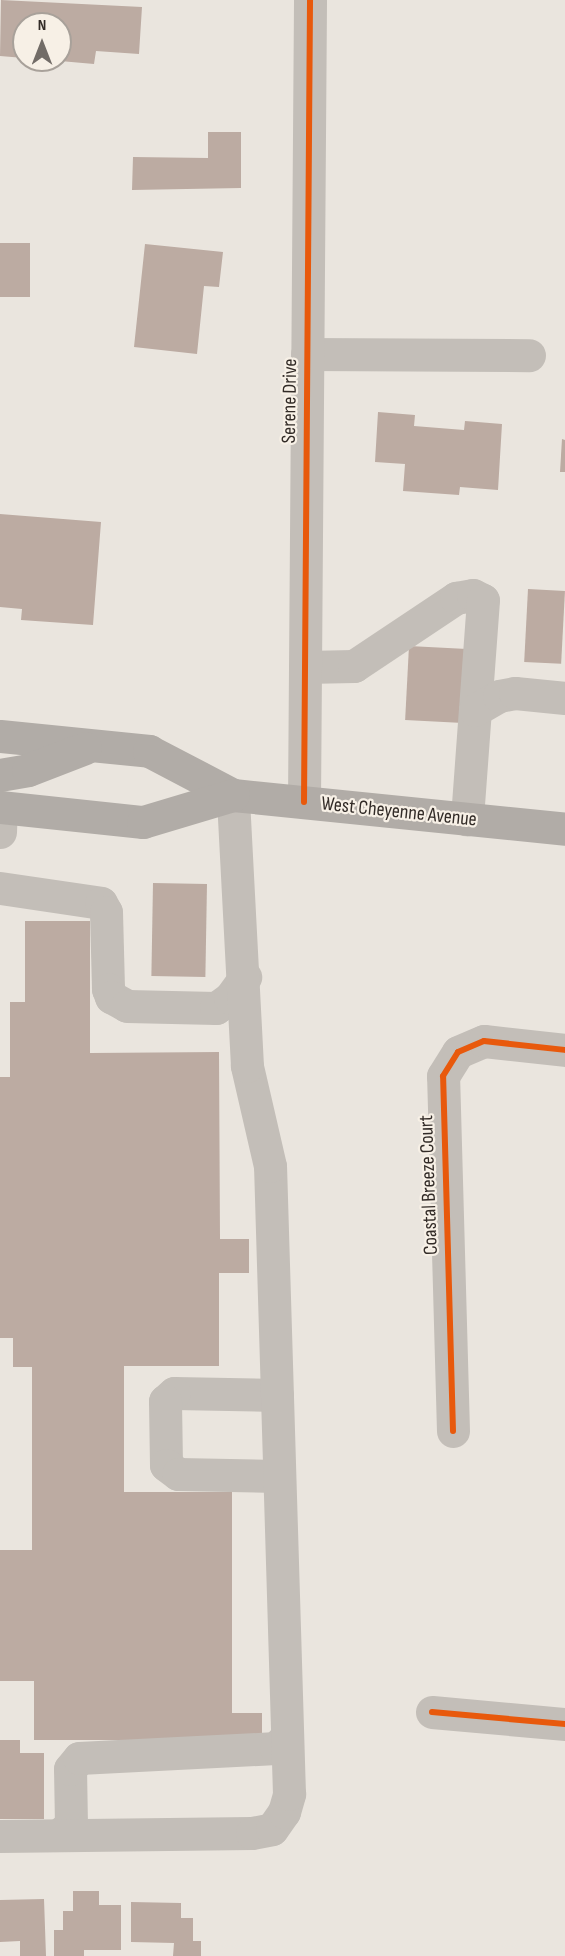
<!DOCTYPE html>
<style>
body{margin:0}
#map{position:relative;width:565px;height:1956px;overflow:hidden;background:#eae5de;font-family:"Sofia Sans Condensed",sans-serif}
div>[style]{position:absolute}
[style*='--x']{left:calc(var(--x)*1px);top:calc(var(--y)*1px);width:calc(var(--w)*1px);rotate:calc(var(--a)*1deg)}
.building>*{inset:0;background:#bcaba2;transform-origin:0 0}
.minor>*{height:33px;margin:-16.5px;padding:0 16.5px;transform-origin:16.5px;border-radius:16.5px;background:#c3beb8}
.major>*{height:33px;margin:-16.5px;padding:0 16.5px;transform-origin:16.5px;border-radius:16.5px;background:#b1aca7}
.cycleway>*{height:6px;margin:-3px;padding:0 3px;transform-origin:3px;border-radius:3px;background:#e8590c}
span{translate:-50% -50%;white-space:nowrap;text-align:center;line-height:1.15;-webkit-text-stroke:4.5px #f7f0e6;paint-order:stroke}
.street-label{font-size:20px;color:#322b27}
.north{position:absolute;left:12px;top:12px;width:60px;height:60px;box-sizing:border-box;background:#f7f0e6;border:2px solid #a8a19a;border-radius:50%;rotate:0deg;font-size:16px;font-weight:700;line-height:24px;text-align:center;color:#322b27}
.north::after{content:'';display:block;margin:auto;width:21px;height:27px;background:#726c67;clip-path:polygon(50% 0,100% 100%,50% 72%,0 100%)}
</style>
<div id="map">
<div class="building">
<i style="clip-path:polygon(1px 0,142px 7px,139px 54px,96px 51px,94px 64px,60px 61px,60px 24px,24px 24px,24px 58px,0 56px)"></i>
<i style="clip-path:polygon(208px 132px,241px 132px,241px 188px,132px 190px,133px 157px,208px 158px)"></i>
<i style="left:0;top:243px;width:30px;height:54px"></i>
<i style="clip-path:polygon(145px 244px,223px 252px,219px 287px,204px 286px,197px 354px,134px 347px)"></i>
<i style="clip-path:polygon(378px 412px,415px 415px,414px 426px,464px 430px,465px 421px,502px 424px,498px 490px,460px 487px,459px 495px,403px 491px,405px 464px,375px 462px)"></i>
<i style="clip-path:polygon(562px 439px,565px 440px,565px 472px,560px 472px)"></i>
<i style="clip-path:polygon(0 514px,101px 522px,93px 625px,21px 620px,22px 609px,0 607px)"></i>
<i style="left:528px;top:589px;width:37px;height:73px;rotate:3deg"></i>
<i style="left:409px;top:646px;width:58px;height:74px;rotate:3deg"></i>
<i style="left:153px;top:883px;width:54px;height:93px;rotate:1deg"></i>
<i style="clip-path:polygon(25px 921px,90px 921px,90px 1053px,219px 1052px,220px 1239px,249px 1239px,249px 1273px,219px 1273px,219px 1366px,124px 1366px,124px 1492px,232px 1492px,232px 1713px,262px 1713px,262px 1740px,34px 1740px,34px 1681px,0 1681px,0 1550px,32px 1550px,32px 1367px,13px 1367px,13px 1338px,0 1338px,0 1077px,10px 1077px,10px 1002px,25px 1002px)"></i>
<i style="clip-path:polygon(0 1740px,20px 1740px,20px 1753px,44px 1753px,44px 1819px,0 1819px)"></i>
<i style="clip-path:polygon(73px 1891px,99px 1891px,99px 1905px,121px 1905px,121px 1950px,84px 1950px,84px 1956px,54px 1956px,54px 1930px,63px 1930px,63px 1911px,73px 1911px)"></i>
<i style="clip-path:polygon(44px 1899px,46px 1956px,20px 1956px,20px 1941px,0 1942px,0 1900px)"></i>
<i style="clip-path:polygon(131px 1902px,181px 1903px,181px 1918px,193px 1918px,193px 1941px,201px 1941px,201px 1956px,173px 1956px,174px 1943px,131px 1942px)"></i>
</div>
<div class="minor">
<i style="--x:307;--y:354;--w:222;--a:0.3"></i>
<i style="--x:305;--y:667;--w:49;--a:-1.2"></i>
<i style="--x:354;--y:666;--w:123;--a:-33.7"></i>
<i style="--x:456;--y:598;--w:17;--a:-10"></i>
<i style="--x:473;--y:595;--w:11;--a:27"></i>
<i style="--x:483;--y:600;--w:220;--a:94.2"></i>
<i style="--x:475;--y:710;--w:28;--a:-30"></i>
<i style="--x:499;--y:696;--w:16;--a:-11"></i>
<i style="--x:515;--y:693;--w:50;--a:5.7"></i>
<i style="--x:304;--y:802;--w:802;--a:-89.57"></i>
<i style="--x:0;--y:832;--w:25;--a:-88"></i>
<i style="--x:0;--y:888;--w:102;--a:8.4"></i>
<i style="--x:101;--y:903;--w:10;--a:61"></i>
<i style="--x:106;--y:912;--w:77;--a:88.5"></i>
<i style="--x:108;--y:989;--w:9;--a:69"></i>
<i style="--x:111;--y:997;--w:18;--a:29"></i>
<i style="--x:127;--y:1006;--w:89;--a:1.3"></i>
<i style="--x:216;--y:1008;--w:17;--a:-36"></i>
<i style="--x:230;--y:998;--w:26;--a:-54"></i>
<i style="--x:277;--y:1395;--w:103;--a:-178.9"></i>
<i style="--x:174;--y:1393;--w:12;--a:138"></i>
<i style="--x:165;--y:1401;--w:64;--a:89.1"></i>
<i style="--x:166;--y:1465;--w:15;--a:37"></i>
<i style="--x:178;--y:1474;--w:101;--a:1.1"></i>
<i style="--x:453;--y:1431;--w:355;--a:-91.6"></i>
<i style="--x:443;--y:1076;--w:28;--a:-58"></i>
<i style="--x:458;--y:1052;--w:28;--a:-23"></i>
<i style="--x:484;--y:1041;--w:81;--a:6.3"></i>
<i style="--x:432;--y:1712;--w:134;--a:5.2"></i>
<i style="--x:59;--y:1835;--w:16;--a:-40"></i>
<i style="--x:71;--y:1825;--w:56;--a:-91"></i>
<i style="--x:70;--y:1769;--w:14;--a:-51"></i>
<i style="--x:79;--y:1758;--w:197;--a:-2.9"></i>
<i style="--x:276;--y:1748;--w:16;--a:-47"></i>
<i style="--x:0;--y:1836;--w:252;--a:-0.7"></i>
<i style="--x:252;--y:1833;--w:20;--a:-11"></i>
<i style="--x:272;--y:1829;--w:21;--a:-55"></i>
<i style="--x:284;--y:1812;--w:19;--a:-74"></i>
<i style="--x:289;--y:1794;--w:628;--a:-91.73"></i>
<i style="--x:270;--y:1166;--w:103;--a:-103"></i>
<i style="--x:247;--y:1066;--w:271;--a:-93"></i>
</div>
<div class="major">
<i style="--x:0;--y:736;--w:150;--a:5.7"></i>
<i style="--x:149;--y:751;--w:95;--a:27.6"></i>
<i style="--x:233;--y:795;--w:334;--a:5.8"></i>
<i style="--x:0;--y:775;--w:28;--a:-10"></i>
<i style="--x:28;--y:770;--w:61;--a:-21.1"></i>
<i style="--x:0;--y:807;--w:144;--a:6"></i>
<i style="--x:143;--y:822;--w:94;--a:-16.7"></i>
</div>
<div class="cycleway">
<i style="--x:304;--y:802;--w:802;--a:-89.57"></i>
<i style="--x:453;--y:1431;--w:355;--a:-91.6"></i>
<i style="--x:443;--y:1076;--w:28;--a:-58"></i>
<i style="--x:458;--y:1052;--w:28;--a:-23"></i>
<i style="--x:484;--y:1041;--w:81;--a:6.3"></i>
<i style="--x:432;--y:1712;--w:134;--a:5.2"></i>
</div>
<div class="street-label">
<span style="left:290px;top:401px;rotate:-89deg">Serene Drive</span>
<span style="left:399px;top:812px;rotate:6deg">West Cheyenne Avenue</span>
<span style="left:429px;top:1185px;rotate:-92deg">Coastal Breeze Court</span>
</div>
<div class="north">N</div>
</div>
